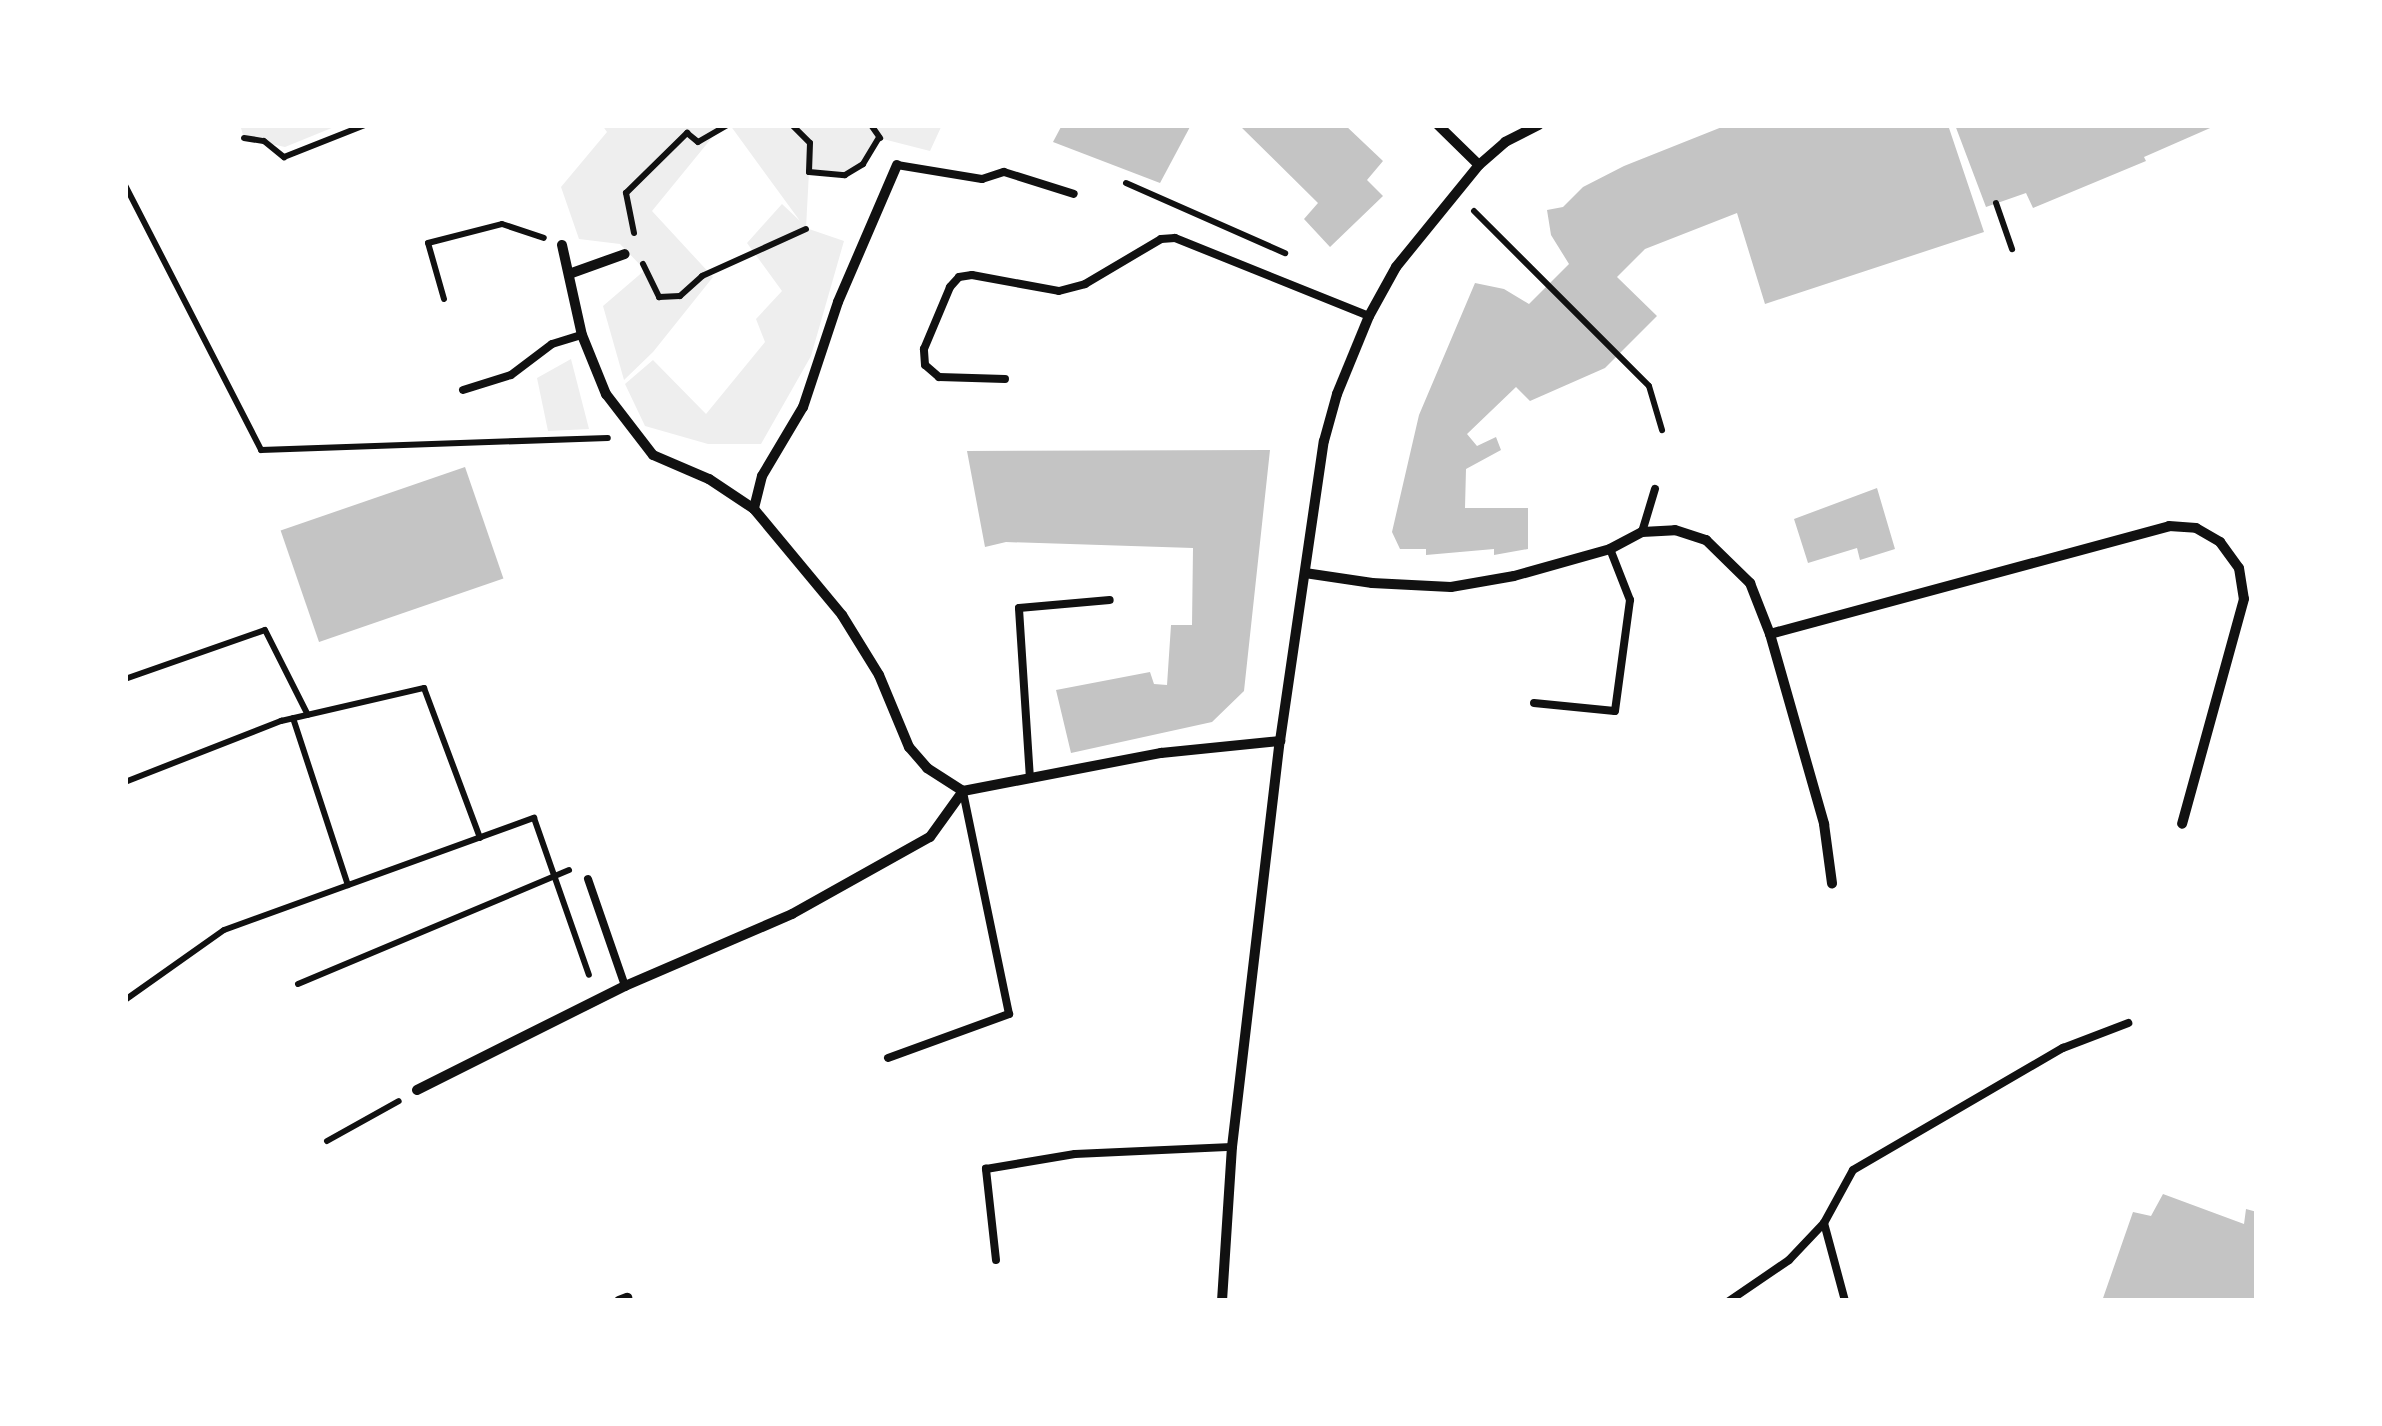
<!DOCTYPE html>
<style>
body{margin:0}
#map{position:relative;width:2382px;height:1426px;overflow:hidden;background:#fff;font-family:Manrope,sans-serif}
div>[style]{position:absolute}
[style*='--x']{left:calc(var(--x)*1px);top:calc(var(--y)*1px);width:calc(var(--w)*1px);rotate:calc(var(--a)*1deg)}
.green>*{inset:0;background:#eee}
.building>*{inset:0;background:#c4c4c4;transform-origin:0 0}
.path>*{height:6px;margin:-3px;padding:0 3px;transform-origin:3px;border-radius:3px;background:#111}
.service>*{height:8px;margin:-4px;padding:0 4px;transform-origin:4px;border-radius:4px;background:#111}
.minor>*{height:10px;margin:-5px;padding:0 5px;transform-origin:5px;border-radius:5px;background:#111}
span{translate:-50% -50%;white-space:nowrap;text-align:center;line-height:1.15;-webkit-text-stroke:10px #fff;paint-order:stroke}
.frame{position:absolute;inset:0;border:128px solid #fff;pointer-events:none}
</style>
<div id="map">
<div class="green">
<i style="clip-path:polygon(240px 125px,339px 125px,285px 147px,244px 138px)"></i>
<i style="clip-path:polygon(602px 125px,713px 125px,719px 129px,652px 211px,713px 277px,653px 352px,624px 380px,603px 306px,645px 270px,620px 244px,579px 239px,561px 187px,607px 132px)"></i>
<i style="clip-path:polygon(730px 125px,942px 125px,930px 151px,879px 138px,863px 164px,845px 175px,809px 172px,806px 228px,844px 241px,811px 356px,761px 444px,708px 444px,645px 426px,625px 384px,653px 360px,706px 414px,765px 342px,756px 319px,782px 291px,747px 243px,782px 204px,800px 221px)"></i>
<i style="clip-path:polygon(571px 359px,589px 429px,548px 431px,537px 378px)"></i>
</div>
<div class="building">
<i style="clip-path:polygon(1062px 125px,1191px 125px,1160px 183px,1053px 142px)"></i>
<i style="clip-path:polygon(1239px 125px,1345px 125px,1383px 161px,1367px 180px,1383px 196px,1330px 247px,1304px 219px,1318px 203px)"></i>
<i style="clip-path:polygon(1727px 125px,1948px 125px,1984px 232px,1765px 304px,1737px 213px,1645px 249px,1617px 277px,1657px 316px,1605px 368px,1530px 401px,1516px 387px,1467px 434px,1477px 446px,1496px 437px,1501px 450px,1466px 469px,1465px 508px,1528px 508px,1528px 549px,1494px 555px,1494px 549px,1426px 555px,1426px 549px,1400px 549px,1392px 532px,1419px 415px,1475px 283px,1504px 289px,1529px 304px,1569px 264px,1551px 235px,1547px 210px,1563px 207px,1583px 187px,1624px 166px)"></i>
<i style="clip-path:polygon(1955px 125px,2217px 125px,2144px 157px,2146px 161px,2033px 208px,2026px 193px,1986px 207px)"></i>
<i style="clip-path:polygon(1270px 450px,1244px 691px,1212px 722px,1071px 753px,1056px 690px,1150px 672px,1154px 684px,1167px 685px,1171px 625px,1192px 625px,1193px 548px,1006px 542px,985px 547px,967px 451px)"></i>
<i style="left:465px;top:467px;width:118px;height:195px;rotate:71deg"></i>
<i style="clip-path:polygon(1877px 488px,1895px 549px,1860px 560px,1857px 548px,1808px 563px,1794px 519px)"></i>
<i style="clip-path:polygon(2163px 1194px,2244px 1224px,2246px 1209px,2257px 1212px,2257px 1301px,2102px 1301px,2133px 1212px,2151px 1216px)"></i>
</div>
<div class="path">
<i style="--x:792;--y:125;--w:25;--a:45"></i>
<i style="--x:810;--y:143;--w:29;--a:92"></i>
<i style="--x:809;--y:172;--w:36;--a:5"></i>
<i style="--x:845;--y:175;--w:21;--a:-31"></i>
<i style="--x:863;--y:164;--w:31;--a:-59"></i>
<i style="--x:871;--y:125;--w:16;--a:55"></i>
<i style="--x:244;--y:138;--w:20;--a:9"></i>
<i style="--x:264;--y:141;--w:26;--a:39"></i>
<i style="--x:284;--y:157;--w:87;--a:-21.6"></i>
<i style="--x:1126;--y:183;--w:174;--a:23.8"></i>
<i style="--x:125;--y:185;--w:298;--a:62.8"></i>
<i style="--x:261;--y:450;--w:347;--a:-2"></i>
<i style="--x:1996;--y:203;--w:49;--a:70.8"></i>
<i style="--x:1474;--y:211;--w:247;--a:45"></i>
<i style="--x:1649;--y:386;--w:46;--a:73.5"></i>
<i style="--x:634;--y:233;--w:41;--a:-101.3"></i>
<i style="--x:626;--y:193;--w:86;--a:-44.5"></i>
<i style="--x:687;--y:133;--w:14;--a:39"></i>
<i style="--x:698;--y:142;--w:34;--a:-30"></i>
<i style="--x:643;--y:264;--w:37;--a:64"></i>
<i style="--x:659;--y:297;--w:21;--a:-3"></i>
<i style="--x:680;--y:296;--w:30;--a:-42"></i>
<i style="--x:702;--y:276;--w:114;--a:-24.3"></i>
<i style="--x:444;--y:299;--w:58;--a:-105.9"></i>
<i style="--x:428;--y:243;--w:76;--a:-14.4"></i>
<i style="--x:502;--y:224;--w:44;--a:18.4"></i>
<i style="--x:125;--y:679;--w:148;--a:-19.3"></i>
<i style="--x:265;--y:630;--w:95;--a:63.2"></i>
<i style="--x:293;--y:718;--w:176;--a:71.8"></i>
<i style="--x:125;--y:782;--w:168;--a:-21.4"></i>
<i style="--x:281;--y:721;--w:147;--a:-13"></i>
<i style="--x:424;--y:688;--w:160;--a:69.5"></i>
<i style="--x:298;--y:984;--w:294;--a:-22.8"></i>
<i style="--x:125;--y:1000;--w:121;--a:-35.3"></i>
<i style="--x:224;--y:930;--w:330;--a:-19.9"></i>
<i style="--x:534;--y:818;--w:166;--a:70.7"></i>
<i style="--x:327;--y:1141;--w:82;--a:-29.1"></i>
</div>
<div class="service">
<i style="--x:897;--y:165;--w:86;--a:9.4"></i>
<i style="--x:982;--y:179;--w:23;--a:-18"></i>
<i style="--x:1004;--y:172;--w:73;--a:17.4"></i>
<i style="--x:1005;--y:379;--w:66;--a:-178.3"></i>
<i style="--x:939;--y:377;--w:18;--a:-139"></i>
<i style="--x:925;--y:365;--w:16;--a:-94"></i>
<i style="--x:924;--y:349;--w:67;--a:-67.2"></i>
<i style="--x:950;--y:287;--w:13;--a:-48"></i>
<i style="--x:959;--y:277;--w:13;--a:-9"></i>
<i style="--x:972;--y:275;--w:88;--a:10.4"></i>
<i style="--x:1059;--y:291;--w:27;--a:-15"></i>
<i style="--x:1085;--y:284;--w:88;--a:-30.6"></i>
<i style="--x:1161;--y:239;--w:14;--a:-4"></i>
<i style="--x:1175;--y:238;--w:209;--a:21.9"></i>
<i style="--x:463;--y:390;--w:50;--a:-17.4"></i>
<i style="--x:511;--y:375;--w:51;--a:-37.1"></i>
<i style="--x:552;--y:344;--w:31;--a:-17"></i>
<i style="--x:1642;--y:532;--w:45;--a:-73.2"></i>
<i style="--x:1534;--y:703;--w:81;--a:5.6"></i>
<i style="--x:1615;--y:711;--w:112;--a:-82.3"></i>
<i style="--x:1630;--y:600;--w:55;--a:-111.4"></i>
<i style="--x:1030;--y:779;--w:171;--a:-93.7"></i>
<i style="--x:1019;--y:608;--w:91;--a:-5"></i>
<i style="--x:588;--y:879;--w:113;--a:70.9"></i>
<i style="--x:888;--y:1058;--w:129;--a:-20"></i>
<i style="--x:1009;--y:1014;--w:228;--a:-101.7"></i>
<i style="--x:1824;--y:1223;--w:81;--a:74.9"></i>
<i style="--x:996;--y:1260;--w:92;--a:-96.3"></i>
<i style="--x:986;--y:1169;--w:90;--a:-9.6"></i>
<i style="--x:1075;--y:1154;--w:157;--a:-2.6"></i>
<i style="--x:1729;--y:1301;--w:73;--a:-34.3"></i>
<i style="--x:1789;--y:1260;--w:51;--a:-46.6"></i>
<i style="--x:1824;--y:1223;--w:60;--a:-61.3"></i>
<i style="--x:1853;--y:1170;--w:243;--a:-30.2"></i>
<i style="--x:2063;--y:1048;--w:70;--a:-21"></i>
</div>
<div class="minor">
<i style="--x:1438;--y:125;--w:57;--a:44.3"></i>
<i style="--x:897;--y:165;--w:149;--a:113.3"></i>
<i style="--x:838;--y:302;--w:111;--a:108.4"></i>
<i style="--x:803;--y:407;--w:80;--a:120.7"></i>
<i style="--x:762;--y:476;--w:34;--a:104"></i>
<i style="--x:754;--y:509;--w:138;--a:50.3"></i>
<i style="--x:842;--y:615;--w:70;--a:58.3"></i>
<i style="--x:879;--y:675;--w:78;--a:67.4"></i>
<i style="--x:909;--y:747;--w:28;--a:49"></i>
<i style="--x:927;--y:768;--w:43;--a:32.6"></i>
<i style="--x:562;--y:245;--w:92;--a:77.5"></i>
<i style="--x:582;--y:335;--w:64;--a:67.9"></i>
<i style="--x:606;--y:394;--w:77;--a:52.4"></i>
<i style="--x:653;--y:455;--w:61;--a:23.2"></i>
<i style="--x:709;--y:479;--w:54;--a:33.7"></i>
<i style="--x:569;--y:274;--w:59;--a:-19.7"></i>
<i style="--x:1305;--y:573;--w:68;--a:8.5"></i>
<i style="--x:1372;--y:583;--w:79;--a:2.9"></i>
<i style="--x:1451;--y:587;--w:64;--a:-9.9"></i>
<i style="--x:1514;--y:576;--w:100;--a:-15.7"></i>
<i style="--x:1610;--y:549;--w:36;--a:-28"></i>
<i style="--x:1642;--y:532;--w:33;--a:-3"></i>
<i style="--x:1675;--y:530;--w:33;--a:18"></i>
<i style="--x:1706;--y:540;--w:62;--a:44.3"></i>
<i style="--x:1750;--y:583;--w:55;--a:68.6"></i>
<i style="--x:1770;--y:634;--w:198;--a:74.1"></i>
<i style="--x:1824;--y:824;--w:60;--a:82.3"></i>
<i style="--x:1770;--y:634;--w:413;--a:-15.1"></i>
<i style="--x:2169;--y:526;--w:27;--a:4"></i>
<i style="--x:2196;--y:528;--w:28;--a:30"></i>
<i style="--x:2220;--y:542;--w:32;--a:54"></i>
<i style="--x:2239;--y:568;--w:31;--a:81"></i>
<i style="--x:2244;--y:599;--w:233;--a:105.4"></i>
<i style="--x:417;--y:1090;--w:233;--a:-26.6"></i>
<i style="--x:625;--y:986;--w:182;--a:-23.3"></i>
<i style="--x:792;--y:914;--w:158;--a:-29.2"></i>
<i style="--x:930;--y:837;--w:57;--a:-54.3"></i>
<i style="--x:963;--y:791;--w:202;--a:-10.9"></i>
<i style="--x:1161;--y:753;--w:120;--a:-5.8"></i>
<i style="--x:619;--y:1301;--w:9;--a:-21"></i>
<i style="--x:1222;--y:1301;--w:154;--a:-86.3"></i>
<i style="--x:1232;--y:1147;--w:409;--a:-83.3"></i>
<i style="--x:1280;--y:741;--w:303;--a:-81.7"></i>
<i style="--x:1324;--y:441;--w:49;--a:-74.5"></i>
<i style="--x:1337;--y:394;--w:84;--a:-67.7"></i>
<i style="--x:1369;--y:316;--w:56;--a:-61.1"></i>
<i style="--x:1396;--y:267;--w:132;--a:-50.9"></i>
<i style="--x:1479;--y:165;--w:35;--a:-41"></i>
<i style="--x:1505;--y:142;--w:38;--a:-27"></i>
</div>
<div class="frame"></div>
</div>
